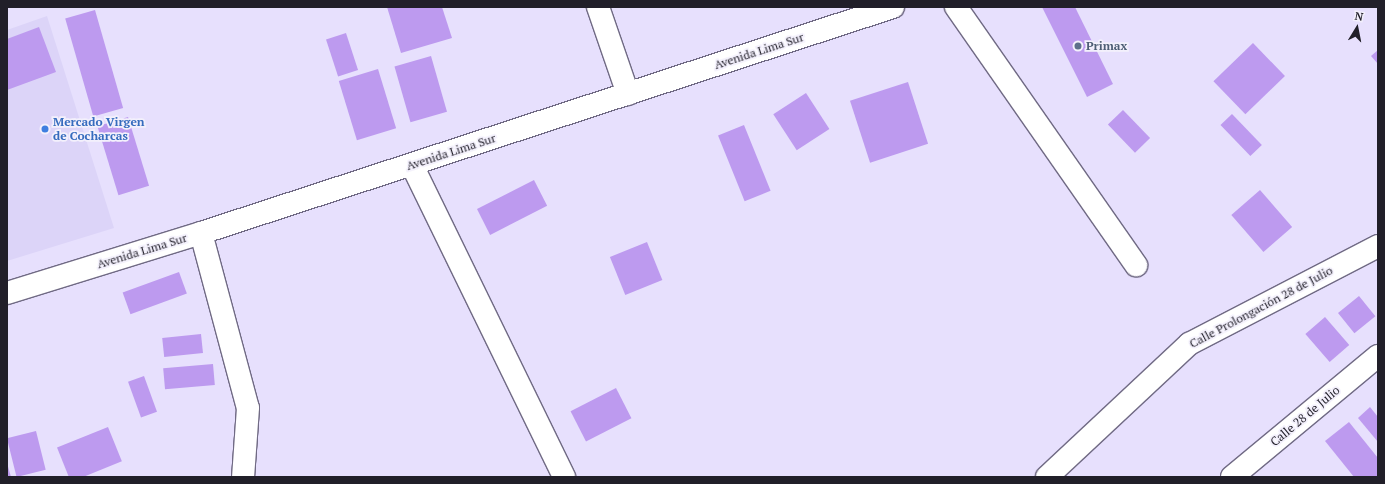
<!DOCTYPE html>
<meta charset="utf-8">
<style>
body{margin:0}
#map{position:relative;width:1385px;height:484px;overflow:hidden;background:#e7e0fd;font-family:"PT Serif",serif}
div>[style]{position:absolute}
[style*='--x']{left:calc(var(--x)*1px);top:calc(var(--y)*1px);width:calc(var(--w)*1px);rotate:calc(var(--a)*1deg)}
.built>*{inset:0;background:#dcd4f8}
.building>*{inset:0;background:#bd9aef;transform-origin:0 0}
.roads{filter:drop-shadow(1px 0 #706a84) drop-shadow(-1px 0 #706a84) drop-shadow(0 1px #706a84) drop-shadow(0 -1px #706a84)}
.minor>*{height:22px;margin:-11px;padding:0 11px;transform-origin:11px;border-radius:11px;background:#fff}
.highway>*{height:22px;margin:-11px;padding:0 11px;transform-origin:11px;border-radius:11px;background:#fff}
.dots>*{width:11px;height:11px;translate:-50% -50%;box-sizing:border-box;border:2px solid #f3f0fc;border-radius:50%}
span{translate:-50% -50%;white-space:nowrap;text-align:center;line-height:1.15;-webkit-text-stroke:3.5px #f3f0fc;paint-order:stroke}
.service-label{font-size:12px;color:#4e5e75;font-weight:700}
.left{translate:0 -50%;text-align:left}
.street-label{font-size:12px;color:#211f29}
.shop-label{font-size:12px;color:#366cbe;font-weight:700}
.frame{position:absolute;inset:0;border:8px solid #211f29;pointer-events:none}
.north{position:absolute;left:1337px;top:8px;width:40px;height:40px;-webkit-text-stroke:3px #f3f0fc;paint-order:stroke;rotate:10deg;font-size:11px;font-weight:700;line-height:16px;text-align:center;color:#211f29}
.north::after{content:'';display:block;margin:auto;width:14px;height:18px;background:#211f29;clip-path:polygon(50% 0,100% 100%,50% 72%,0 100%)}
</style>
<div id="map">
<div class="built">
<i style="clip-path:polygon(47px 16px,114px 228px,7px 261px,7px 30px)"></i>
</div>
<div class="building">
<i style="clip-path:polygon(387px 7px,442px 7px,452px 38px,401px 53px)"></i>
<i style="clip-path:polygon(1042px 7px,1075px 7px,1113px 84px,1087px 97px)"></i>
<i style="left:95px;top:10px;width:102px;height:31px;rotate:74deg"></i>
<i style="clip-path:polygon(39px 27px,56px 72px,7px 90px,7px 39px)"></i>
<i style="left:346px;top:33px;width:39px;height:21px;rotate:72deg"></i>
<i style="left:1253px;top:43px;width:46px;height:55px;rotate:46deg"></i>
<i style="clip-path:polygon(1378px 50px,1378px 64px,1371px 56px)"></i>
<i style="left:431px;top:56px;width:58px;height:38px;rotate:74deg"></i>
<i style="left:378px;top:69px;width:62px;height:41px;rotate:73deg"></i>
<i style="left:908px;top:82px;width:65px;height:61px;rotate:72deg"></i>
<i style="left:806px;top:93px;width:43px;height:39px;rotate:57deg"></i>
<i style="left:1123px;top:110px;width:39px;height:21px;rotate:46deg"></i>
<i style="left:1232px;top:114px;width:43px;height:16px;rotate:46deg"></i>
<i style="left:128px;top:117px;width:72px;height:32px;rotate:73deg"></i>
<i style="left:744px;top:125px;width:71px;height:28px;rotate:68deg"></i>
<i style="left:534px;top:180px;width:29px;height:64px;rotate:63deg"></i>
<i style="left:1260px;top:190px;width:49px;height:38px;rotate:49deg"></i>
<i style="left:647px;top:242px;width:41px;height:40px;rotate:68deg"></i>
<i style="left:179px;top:272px;width:23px;height:60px;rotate:70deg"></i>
<i style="left:1359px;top:296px;width:26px;height:27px;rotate:51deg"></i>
<i style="left:1325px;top:317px;width:37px;height:26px;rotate:49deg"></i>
<i style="left:201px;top:334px;width:19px;height:39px;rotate:84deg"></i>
<i style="left:213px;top:364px;width:21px;height:50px;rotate:85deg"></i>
<i style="left:144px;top:376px;width:38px;height:17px;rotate:70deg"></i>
<i style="left:616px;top:388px;width:34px;height:51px;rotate:63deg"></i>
<i style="clip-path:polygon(1370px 407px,1378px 417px,1378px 442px,1358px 418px)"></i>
<i style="clip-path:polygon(1349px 422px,1378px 458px,1378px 477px,1354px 477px,1325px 441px)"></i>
<i style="left:108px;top:427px;width:37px;height:55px;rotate:68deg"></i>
<i style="left:36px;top:431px;width:40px;height:30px;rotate:76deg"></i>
<i style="clip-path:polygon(7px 463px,11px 477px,7px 477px)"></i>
</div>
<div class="roads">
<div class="minor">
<i style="--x:598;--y:7;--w:92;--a:71"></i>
<i style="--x:956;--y:7;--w:315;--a:55.1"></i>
<i style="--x:412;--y:165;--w:347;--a:64"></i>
<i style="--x:201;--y:233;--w:181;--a:75"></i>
<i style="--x:248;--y:408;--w:69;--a:94.1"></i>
<i style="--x:1047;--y:477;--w:195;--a:-43.1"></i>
<i style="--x:1189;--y:344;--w:213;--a:-27.4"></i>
<i style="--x:1232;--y:477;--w:190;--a:-39.7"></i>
</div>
<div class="highway">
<i style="--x:7;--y:293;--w:203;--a:-17.2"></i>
<i style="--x:201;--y:233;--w:728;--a:-18.09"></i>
</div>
</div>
<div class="dots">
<i style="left:1078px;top:46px;background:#5c6f8a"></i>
<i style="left:45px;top:129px;background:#3f7fe0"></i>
</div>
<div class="service-label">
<span class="left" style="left:1086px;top:46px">Primax</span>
</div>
<div class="street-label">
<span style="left:759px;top:51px;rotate:-18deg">Avenida Lima Sur</span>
<span style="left:451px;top:152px;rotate:-18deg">Avenida Lima Sur</span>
<span style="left:142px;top:251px;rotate:-17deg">Avenida Lima Sur</span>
<span style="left:1261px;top:307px;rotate:-28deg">Calle Prolongación 28 de Julio</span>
<span style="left:1305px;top:416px;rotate:-40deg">Calle 28 de Julio</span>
</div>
<div class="shop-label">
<span class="left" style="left:53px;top:129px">Mercado Virgen<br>de Cocharcas</span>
</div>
<div class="frame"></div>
<div class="north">N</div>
</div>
